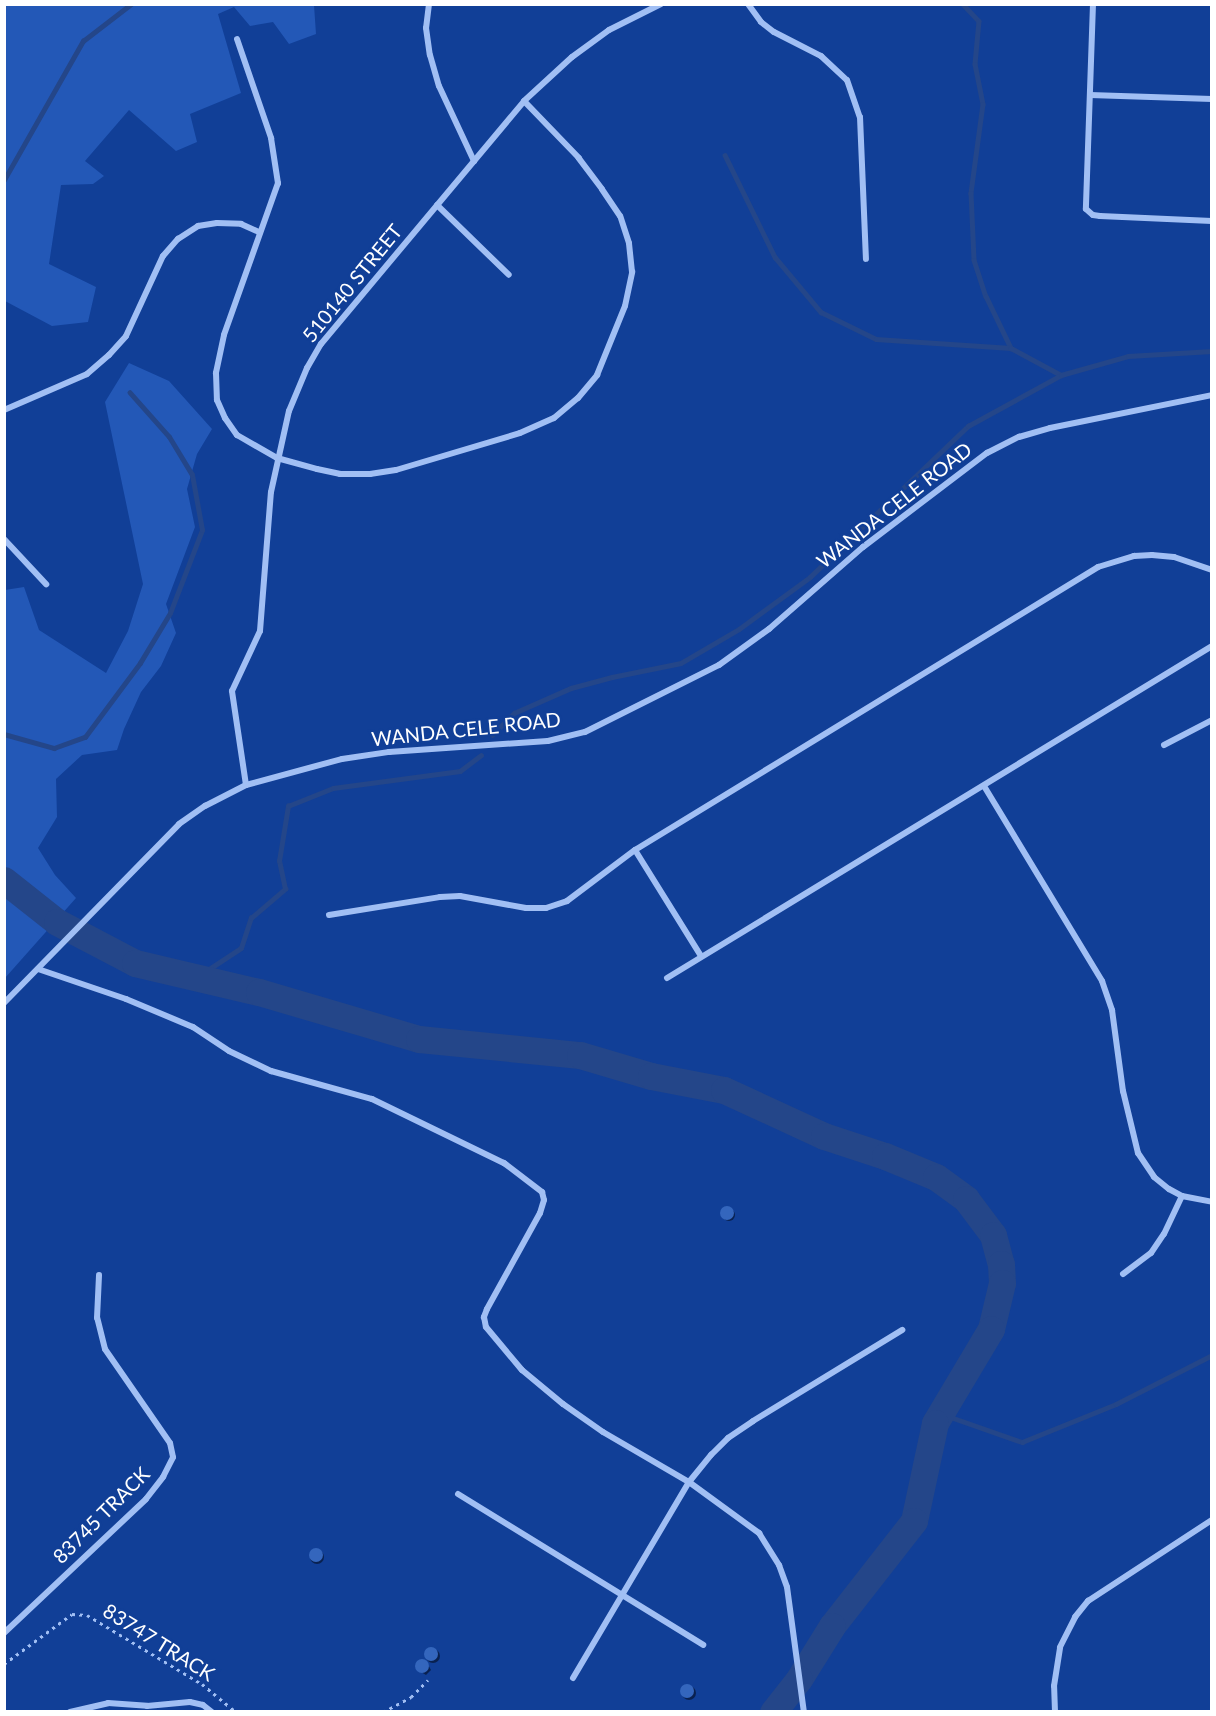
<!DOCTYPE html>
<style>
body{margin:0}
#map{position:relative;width:1216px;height:1716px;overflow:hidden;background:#113f97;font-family:Lato,sans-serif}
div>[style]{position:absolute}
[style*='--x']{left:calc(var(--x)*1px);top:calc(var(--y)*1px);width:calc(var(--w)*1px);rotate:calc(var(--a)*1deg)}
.green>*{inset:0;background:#2358b7}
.shadow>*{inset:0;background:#0007}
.round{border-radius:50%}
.stream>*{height:4.5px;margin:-2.25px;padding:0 2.25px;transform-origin:2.25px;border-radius:2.25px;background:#244689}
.river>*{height:27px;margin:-13.5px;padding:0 13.5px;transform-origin:13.5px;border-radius:13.5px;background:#244689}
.building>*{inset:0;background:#3466bd}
.path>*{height:3px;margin-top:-1.5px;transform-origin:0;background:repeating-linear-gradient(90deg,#a1bff4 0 3px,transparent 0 7.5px)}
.street>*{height:6px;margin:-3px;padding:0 3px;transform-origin:3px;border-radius:3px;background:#a1bff4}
span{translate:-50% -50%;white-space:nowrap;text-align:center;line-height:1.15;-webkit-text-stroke:5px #113f97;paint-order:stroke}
.street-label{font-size:20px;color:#fff}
.frame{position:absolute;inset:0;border:6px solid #fff;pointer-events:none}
</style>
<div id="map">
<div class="green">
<i style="clip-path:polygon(4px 5px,314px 5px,316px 34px,289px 44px,273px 22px,250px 26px,234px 7px,218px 14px,241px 93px,190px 114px,197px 142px,176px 151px,129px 110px,85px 161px,104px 176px,93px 184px,61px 185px,49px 264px,96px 287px,88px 322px,52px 326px,5px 301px)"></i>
<i style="clip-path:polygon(129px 363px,169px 381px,212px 429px,197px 454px,187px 489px,195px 527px,166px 604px,176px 633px,161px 666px,141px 692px,124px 729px,117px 750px,82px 755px,56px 779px,57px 817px,38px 848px,55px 875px,76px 898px,5px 978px,5px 590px,24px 587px,39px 630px,106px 673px,128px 631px,143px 584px,105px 402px)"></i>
</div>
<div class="shadow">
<i class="round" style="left:723px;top:1209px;width:12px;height:12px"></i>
<i class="round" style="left:310px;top:1550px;width:14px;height:14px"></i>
<i class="round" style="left:426px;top:1649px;width:14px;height:14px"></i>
<i style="clip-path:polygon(426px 1661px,431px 1670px,426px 1675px,418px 1670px,417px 1663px)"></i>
<i class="round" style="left:682px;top:1686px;width:14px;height:14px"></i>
</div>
<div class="stream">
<i style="--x:963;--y:4;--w:23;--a:47"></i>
<i style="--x:979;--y:21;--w:43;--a:95.3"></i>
<i style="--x:975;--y:64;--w:41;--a:78.7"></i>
<i style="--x:983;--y:104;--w:90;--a:97.7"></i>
<i style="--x:971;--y:193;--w:67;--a:87.4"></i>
<i style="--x:974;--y:260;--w:38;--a:72"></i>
<i style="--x:986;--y:296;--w:58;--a:64.3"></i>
<i style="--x:725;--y:155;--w:114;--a:63.9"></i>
<i style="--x:775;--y:257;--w:72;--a:50.1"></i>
<i style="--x:821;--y:312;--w:61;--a:26.1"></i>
<i style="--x:876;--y:339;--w:135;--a:3.8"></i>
<i style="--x:1011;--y:348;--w:57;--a:28.4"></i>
<i style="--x:4;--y:180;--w:160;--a:-60.4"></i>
<i style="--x:83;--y:41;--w:61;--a:-37.6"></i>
<i style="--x:4;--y:734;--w:52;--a:15.6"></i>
<i style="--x:54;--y:748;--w:33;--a:-20"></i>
<i style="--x:85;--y:737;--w:92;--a:-53.4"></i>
<i style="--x:140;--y:663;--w:58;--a:-59"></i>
<i style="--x:170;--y:613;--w:89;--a:-68.9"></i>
<i style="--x:202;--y:530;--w:56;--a:-100.3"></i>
<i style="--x:192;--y:475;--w:44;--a:-121.2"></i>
<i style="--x:169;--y:437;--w:59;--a:-131.6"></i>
<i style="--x:492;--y:735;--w:31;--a:-45"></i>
<i style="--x:514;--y:713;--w:62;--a:-23.7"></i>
<i style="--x:571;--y:688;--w:42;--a:-15"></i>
<i style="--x:612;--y:677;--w:70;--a:-11.5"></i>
<i style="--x:681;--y:663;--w:67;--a:-30.4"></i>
<i style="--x:739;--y:629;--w:88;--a:-36.2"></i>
<i style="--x:810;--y:577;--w:219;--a:-43.7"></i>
<i style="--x:968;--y:426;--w:106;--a:-28.7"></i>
<i style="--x:1061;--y:375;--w:70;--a:-15.8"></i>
<i style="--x:1128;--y:356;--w:84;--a:-3.4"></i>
<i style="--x:194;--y:979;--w:56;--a:-33.4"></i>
<i style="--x:241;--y:948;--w:32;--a:-72"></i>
<i style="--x:251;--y:918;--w:45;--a:-40.5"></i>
<i style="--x:285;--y:889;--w:29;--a:-102"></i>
<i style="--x:279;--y:861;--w:56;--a:-80.7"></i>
<i style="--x:288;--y:806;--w:48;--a:-21.8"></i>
<i style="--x:333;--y:788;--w:128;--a:-7.6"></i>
<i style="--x:460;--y:771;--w:26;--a:-37"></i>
<i style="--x:942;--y:1414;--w:85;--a:19.3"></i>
<i style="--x:1022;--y:1442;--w:101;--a:-22"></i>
<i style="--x:1116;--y:1404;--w:108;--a:-27"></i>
</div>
<div class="river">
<i style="--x:4;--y:880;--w:68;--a:38.4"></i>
<i style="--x:57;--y:922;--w:88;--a:27.7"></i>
<i style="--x:135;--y:963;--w:127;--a:13.2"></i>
<i style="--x:259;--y:992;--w:167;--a:16.4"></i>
<i style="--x:419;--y:1039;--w:162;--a:5.7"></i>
<i style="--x:580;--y:1055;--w:74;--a:16.5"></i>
<i style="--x:651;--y:1076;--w:74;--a:10.9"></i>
<i style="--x:724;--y:1090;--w:110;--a:24.7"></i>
<i style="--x:824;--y:1136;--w:64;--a:18.2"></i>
<i style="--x:885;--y:1156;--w:55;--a:22.4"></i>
<i style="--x:936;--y:1177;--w:37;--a:36"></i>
<i style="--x:966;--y:1199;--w:45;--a:53.1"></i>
<i style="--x:993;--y:1235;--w:30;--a:75"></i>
<i style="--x:1001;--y:1264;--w:19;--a:87"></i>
<i style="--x:1002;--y:1283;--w:47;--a:103.4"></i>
<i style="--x:991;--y:1329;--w:109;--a:120.8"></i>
<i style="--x:935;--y:1423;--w:100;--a:102.1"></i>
<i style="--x:914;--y:1521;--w:133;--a:128"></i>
<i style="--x:832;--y:1626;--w:62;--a:121.9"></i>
<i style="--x:799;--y:1679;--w:42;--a:128.2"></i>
</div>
<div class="building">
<i class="round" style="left:720px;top:1206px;width:14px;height:14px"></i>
<i class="round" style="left:309px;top:1548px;width:14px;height:14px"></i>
<i class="round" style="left:424px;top:1647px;width:14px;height:14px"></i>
<i class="round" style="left:415px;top:1659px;width:14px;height:14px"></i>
<i class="round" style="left:680px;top:1684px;width:14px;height:14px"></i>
</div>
<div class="path">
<i style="--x:4;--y:1664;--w:84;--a:-36.3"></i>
<i style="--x:72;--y:1614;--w:15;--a:4"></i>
<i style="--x:87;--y:1615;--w:134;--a:31"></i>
<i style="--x:202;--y:1684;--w:44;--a:39.5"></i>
<i style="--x:383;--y:1712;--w:32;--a:-28"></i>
<i style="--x:411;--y:1697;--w:24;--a:-45"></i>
</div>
<div class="street">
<i style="--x:429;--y:4;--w:24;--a:97"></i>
<i style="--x:426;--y:28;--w:27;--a:82"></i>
<i style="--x:430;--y:55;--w:32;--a:74"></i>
<i style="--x:439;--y:86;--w:83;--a:65"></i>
<i style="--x:748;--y:4;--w:22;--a:54"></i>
<i style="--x:761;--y:22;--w:16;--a:38"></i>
<i style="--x:774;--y:32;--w:53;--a:27.1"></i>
<i style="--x:821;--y:56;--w:35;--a:43"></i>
<i style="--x:847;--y:80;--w:39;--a:71"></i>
<i style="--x:860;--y:117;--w:142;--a:87.6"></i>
<i style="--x:1093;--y:4;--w:205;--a:92"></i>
<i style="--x:1086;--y:209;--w:9;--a:41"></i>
<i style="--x:1093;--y:215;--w:7;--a:8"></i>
<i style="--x:1100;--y:216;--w:112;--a:2.6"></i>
<i style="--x:237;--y:39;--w:105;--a:71"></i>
<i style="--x:271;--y:138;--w:46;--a:81.2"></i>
<i style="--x:278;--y:183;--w:161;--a:109.6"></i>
<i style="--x:224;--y:335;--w:39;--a:102"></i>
<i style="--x:216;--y:373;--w:27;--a:88"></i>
<i style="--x:217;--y:400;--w:20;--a:66"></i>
<i style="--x:225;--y:418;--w:21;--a:55"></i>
<i style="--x:237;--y:435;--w:46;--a:29.9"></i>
<i style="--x:277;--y:458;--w:41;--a:15.4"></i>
<i style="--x:317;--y:469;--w:24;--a:12"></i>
<i style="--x:340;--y:474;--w:30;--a:0"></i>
<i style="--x:370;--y:474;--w:26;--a:-9"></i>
<i style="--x:396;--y:470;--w:129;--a:-16.6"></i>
<i style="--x:520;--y:433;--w:37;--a:-24"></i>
<i style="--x:554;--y:418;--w:31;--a:-40"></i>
<i style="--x:578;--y:398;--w:30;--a:-50"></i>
<i style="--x:597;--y:375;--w:74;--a:-67.9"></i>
<i style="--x:625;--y:306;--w:35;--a:-78"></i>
<i style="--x:632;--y:272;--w:29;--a:-96"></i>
<i style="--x:629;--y:243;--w:28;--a:-108"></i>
<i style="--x:620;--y:216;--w:32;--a:-124"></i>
<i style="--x:602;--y:189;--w:39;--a:-127"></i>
<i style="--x:579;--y:158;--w:79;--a:-134"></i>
<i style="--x:1090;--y:95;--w:122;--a:1.9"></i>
<i style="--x:437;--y:205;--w:100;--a:44.2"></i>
<i style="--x:4;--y:410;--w:90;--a:-23.4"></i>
<i style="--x:87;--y:374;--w:29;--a:-41"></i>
<i style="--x:109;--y:355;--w:25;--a:-48"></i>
<i style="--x:126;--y:336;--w:88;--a:-65.2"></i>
<i style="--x:163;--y:256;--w:23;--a:-49"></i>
<i style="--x:178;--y:239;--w:24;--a:-33"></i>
<i style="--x:198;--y:226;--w:19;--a:-9"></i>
<i style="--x:217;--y:223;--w:24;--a:2"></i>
<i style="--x:241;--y:224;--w:20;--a:24"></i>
<i style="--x:4;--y:539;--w:62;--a:47"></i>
<i style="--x:1164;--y:745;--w:54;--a:-27.5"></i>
<i style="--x:246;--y:785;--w:95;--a:-98.5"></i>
<i style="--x:232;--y:691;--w:66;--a:-65"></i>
<i style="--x:260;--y:631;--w:139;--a:-85.5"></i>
<i style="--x:271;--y:492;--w:83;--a:-77.5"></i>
<i style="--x:289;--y:411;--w:47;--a:-67.3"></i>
<i style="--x:307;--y:368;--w:28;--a:-60"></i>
<i style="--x:321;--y:344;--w:317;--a:-50.1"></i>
<i style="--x:524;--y:101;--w:65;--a:-42.5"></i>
<i style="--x:572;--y:57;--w:46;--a:-36.1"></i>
<i style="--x:609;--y:30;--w:58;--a:-26.6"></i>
<i style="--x:984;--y:786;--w:228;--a:58.8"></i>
<i style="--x:1102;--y:981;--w:31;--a:71"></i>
<i style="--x:1112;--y:1010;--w:82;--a:82.3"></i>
<i style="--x:1123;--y:1091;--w:64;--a:76.4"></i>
<i style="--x:1138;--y:1153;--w:29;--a:56"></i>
<i style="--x:1154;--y:1177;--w:19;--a:39"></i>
<i style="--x:1169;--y:1189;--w:15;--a:28"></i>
<i style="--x:1182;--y:1196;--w:31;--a:11"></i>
<i style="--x:635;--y:850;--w:125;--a:58.1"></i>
<i style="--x:329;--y:915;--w:112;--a:-9.2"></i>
<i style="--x:440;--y:897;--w:20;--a:-3"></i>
<i style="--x:460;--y:896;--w:67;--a:10.3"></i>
<i style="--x:526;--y:908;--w:20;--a:0"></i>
<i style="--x:546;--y:908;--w:22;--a:-18"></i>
<i style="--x:567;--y:901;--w:85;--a:-36.9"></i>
<i style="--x:635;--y:850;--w:543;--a:-31.43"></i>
<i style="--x:1098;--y:567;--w:38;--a:-17"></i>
<i style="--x:1134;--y:556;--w:18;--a:-3"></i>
<i style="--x:1152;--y:555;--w:22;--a:5"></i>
<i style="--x:1174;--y:557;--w:40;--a:18.9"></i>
<i style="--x:38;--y:969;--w:93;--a:18.8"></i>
<i style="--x:126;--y:999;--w:73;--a:22.7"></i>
<i style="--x:193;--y:1027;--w:43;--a:33.7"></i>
<i style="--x:229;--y:1051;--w:47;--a:25.5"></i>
<i style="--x:271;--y:1071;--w:105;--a:15.5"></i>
<i style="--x:372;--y:1099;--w:147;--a:25.9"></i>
<i style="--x:504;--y:1163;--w:48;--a:37.3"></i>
<i style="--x:542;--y:1192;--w:8;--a:76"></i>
<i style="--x:544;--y:1200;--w:14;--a:107"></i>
<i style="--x:540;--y:1213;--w:110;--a:118.9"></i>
<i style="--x:487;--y:1309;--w:9;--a:111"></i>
<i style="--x:484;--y:1317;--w:10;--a:79"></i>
<i style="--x:486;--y:1327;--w:56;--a:50.1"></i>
<i style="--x:522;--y:1370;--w:53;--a:39.7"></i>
<i style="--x:563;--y:1404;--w:49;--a:35"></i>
<i style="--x:603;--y:1432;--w:99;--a:30.2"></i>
<i style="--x:689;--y:1482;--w:87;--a:36.1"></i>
<i style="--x:759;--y:1533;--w:38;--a:58"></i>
<i style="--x:779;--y:1565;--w:23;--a:70"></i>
<i style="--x:787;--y:1587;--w:126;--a:82.3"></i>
<i style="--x:667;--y:978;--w:638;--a:-31.35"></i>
<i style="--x:4;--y:1003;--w:250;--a:-45.6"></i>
<i style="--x:179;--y:824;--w:32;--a:-35"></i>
<i style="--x:205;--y:806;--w:46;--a:-27.1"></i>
<i style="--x:246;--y:785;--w:99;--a:-15.2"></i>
<i style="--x:342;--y:759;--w:48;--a:-8.5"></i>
<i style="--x:389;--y:752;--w:159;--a:-4"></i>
<i style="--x:548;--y:741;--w:38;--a:-14"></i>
<i style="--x:585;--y:732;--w:150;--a:-26.6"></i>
<i style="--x:719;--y:665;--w:62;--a:-35.8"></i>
<i style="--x:769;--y:629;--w:125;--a:-41.1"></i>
<i style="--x:863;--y:547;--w:156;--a:-37.2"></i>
<i style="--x:987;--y:453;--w:36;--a:-27"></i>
<i style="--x:1019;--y:437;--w:32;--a:-16"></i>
<i style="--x:1050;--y:428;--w:165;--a:-11.5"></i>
<i style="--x:1123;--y:1274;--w:35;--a:-37"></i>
<i style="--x:1151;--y:1253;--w:23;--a:-56"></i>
<i style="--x:1164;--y:1234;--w:42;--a:-64.7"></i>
<i style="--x:458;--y:1494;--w:288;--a:31.6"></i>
<i style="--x:4;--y:1633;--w:195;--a:-43.3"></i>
<i style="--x:146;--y:1499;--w:28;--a:-52"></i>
<i style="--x:163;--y:1477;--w:22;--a:-63"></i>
<i style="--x:173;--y:1457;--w:14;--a:-102"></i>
<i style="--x:170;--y:1443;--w:114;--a:-124.7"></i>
<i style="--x:105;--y:1349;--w:32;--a:-104"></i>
<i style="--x:97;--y:1318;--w:43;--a:-87.3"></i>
<i style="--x:573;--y:1678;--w:228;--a:-59.4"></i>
<i style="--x:689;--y:1482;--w:35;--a:-51"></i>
<i style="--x:711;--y:1455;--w:24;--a:-45"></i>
<i style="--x:728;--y:1438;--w:30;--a:-34"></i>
<i style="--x:753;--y:1421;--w:175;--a:-31.4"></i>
<i style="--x:70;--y:1712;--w:39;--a:-13"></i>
<i style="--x:108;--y:1703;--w:39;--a:4"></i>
<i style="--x:147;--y:1706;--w:43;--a:-5.3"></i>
<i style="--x:190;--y:1702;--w:13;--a:13"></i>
<i style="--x:203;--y:1705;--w:11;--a:38"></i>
<i style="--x:1055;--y:1712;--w:26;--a:-92"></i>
<i style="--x:1054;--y:1686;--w:39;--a:-81"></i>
<i style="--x:1060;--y:1647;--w:34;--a:-63"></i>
<i style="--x:1075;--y:1617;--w:21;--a:-51"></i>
<i style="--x:1088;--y:1601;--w:148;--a:-33.2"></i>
</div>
<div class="street-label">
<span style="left:352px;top:283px;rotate:-51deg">510140 STREET</span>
<span style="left:894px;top:505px;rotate:-38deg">WANDA CELE ROAD</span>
<span style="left:466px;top:729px;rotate:-6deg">WANDA CELE ROAD</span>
<span style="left:101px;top:1515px;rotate:-45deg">83745 TRACK</span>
<span style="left:159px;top:1642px;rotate:32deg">83747 TRACK</span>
</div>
<div class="frame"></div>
</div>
